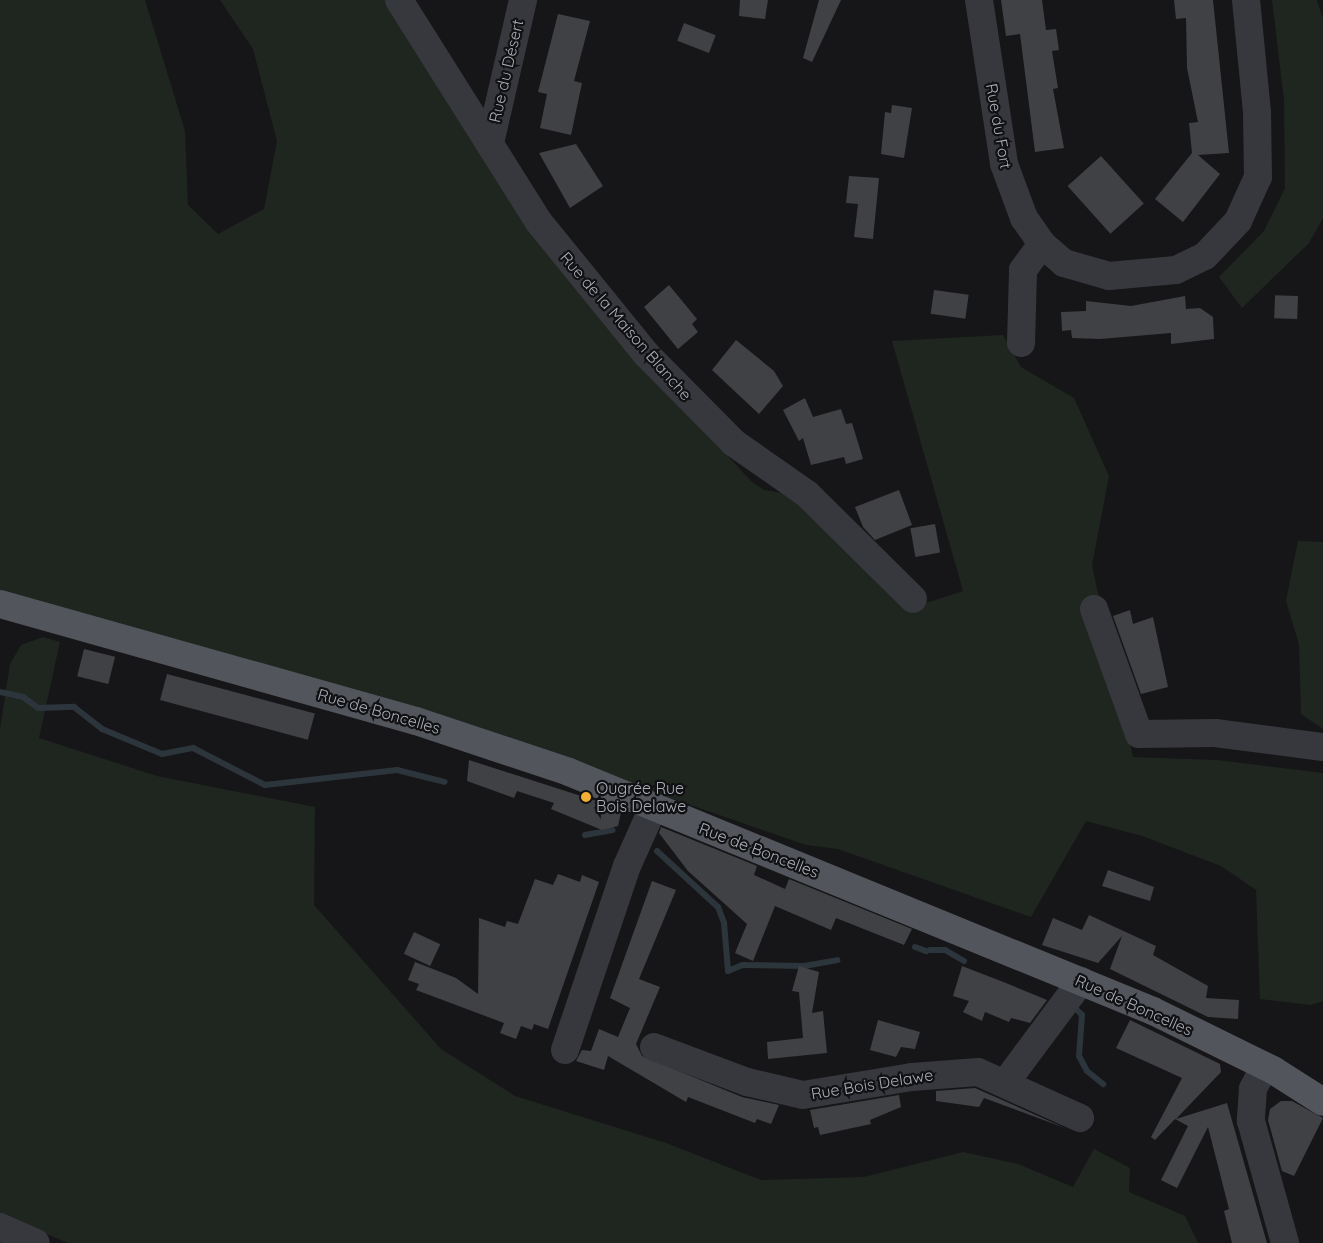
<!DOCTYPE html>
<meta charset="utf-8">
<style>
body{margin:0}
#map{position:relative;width:1323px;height:1243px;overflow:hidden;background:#161618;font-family:Quicksand,sans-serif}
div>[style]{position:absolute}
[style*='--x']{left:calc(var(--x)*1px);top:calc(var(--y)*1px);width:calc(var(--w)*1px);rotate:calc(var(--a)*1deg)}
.green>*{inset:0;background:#1e261f}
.stream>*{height:6px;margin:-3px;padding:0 3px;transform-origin:3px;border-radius:3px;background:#2c353c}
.building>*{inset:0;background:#404145;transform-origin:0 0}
.minor>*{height:28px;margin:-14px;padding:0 14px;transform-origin:14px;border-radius:14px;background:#37383d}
.major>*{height:28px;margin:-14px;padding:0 14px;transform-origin:14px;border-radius:14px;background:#53555c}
.dots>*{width:14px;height:14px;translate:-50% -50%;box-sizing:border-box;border:2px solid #111113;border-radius:50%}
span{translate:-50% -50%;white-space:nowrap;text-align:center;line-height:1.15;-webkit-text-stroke:4.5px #111113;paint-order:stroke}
.street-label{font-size:16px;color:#a8adb8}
.poi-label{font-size:16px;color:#a8adb8}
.left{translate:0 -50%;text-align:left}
</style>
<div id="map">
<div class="green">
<i style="clip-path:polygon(0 0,145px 0,185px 131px,188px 205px,218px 234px,264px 209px,277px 141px,253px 49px,220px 0,387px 0,670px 394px,751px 481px,764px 490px,796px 495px,914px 607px,963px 591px,892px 341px,1003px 335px,1021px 367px,1074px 398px,1109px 476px,1092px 565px,1133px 757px,1217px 760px,1323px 773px,1323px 1001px,1311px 1005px,1260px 999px,1256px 890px,1221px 866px,1142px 836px,1086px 821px,1031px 917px,838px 849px,806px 845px,647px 790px,0 595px)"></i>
<i style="clip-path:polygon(1272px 0,1317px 0,1323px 18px,1323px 218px,1309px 243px,1242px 308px,1219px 277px,1264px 231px,1285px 188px,1284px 100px)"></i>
<i style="clip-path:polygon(1298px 541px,1323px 542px,1323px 729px,1301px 714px,1299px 644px,1286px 601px)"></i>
<i style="clip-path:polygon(43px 637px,60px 642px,39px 738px,157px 776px,315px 807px,314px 905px,441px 1049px,515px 1096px,666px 1143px,761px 1180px,864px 1177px,963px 1152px,1018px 1164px,1073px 1187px,1094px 1149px,1130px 1168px,1129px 1192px,1185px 1216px,1198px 1243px,68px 1243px,0 1214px,0 729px,10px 664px,21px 645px)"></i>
</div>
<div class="stream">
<i style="--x:0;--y:692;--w:24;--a:12"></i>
<i style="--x:23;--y:697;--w:19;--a:36"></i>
<i style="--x:38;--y:708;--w:36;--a:-2"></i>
<i style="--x:74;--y:707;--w:36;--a:38"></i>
<i style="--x:102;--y:729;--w:65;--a:22.6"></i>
<i style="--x:162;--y:754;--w:32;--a:-11"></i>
<i style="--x:193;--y:748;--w:81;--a:27.2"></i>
<i style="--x:265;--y:785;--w:133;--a:-6.5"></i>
<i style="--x:397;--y:770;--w:49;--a:14"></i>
<i style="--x:585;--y:835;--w:28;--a:-10"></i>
<i style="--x:657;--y:851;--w:83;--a:42.6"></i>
<i style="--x:718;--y:907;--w:17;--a:69"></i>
<i style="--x:724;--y:923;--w:48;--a:85.2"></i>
<i style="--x:728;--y:971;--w:15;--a:-23"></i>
<i style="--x:742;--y:965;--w:62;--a:0.9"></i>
<i style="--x:804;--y:966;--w:34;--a:-10"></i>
<i style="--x:915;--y:947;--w:12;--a:20"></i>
<i style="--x:930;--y:950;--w:15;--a:0"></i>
<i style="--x:945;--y:950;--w:22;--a:30"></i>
<i style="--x:1076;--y:1009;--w:8;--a:45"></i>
<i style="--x:1082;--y:1015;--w:41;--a:94.2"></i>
<i style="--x:1079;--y:1056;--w:17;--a:62"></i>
<i style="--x:1087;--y:1071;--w:21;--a:39"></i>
</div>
<div class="building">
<i style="clip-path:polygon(740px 0,768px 0,765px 19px,739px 16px)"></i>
<i style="clip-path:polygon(819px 0,841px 0,812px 62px,803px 58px)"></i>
<i style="clip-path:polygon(1001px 0,1042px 0,1046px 30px,1056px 29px,1059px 50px,1052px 51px,1058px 88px,1053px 89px,1064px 148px,1035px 152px,1020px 34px,1006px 36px)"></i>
<i style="clip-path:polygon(1174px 0,1213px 0,1229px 153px,1198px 155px,1220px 174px,1183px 222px,1155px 199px,1192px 153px,1189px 123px,1198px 122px,1187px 68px,1186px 18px,1176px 19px)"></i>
<i style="clip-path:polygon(558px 14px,590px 21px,574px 81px,582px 83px,571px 135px,540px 128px,547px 94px,538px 92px)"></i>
<i style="left:684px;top:23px;width:34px;height:19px;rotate:21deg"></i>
<i style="clip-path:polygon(892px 105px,912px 108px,904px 158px,881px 154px,885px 112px,891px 113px)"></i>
<i style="clip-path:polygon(576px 144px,603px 186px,570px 208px,539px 153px)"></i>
<i style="left:1101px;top:156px;width:64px;height:45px;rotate:48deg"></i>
<i style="clip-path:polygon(849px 176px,879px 178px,873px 239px,854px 237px,858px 204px,846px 203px)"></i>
<i style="clip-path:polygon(669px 285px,697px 319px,692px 324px,698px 332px,678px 349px,644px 307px)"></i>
<i style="left:934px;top:290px;width:35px;height:24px;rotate:8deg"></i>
<i style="clip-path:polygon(1185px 296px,1186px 309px,1200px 308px,1213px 317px,1214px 339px,1171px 344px,1171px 333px,1100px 339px,1072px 338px,1071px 330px,1062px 331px,1061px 312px,1086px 311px,1086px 301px,1131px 306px)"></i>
<i style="left:1298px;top:296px;width:23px;height:23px;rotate:92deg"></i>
<i style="clip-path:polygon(736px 340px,774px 371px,783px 386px,759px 414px,712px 370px)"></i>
<i style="clip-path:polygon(805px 398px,813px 417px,841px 409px,846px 424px,852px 423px,863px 459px,846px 464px,844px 457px,811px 465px,803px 438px,799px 441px,783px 410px)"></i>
<i style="clip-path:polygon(899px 490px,912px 525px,875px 540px,863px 527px,855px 507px)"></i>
<i style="left:935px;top:524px;width:29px;height:25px;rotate:80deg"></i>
<i style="clip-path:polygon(1130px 610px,1133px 624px,1153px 617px,1168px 687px,1141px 694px,1113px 616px)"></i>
<i style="left:84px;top:649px;width:32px;height:28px;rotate:14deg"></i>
<i style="left:167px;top:674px;width:153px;height:27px;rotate:15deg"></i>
<i style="clip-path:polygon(469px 760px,609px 805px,621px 812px,618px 826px,602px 830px,551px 809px,554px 803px,517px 791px,514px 798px,467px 781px)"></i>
<i style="clip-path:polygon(661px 827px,757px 866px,754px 875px,785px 889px,789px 879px,912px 929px,904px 945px,836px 918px,831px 930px,775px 906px,753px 961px,735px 953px,747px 924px,688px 871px,659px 833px)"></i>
<i style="clip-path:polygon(1108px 870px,1154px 887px,1150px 901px,1102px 886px)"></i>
<i style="clip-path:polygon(558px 874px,580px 882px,582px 875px,599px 882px,548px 1029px,534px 1024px,532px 1030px,521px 1026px,516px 1039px,500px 1033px,504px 1023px,416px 990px,419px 984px,408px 980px,415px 962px,456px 978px,478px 994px,479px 918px,505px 927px,507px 921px,518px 924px,535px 879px,553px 885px)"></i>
<i style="clip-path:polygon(652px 881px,676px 890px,639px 979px,660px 987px,636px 1044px,642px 1056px,742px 1097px,779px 1105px,771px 1124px,757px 1119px,755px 1123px,688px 1097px,686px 1102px,608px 1056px,604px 1070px,576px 1061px,582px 1050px,591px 1051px,599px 1029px,618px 1037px,630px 1008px,610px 998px)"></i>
<i style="clip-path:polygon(1089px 915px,1156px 946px,1153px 955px,1208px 986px,1206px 998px,1239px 1000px,1238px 1019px,1208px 1017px,1110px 969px,1122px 936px,1098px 963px,1042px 945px,1053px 918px,1082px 930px)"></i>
<i style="left:414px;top:932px;width:29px;height:24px;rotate:25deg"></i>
<i style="clip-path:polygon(799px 966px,819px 972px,812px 1013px,823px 1011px,827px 1053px,768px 1059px,767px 1042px,803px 1038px,799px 992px,792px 991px)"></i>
<i style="clip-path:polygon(962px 966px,1006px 983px,1047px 1000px,1030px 1023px,1011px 1018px,1009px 1022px,985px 1012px,982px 1021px,963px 1012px,969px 1001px,953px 996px)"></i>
<i style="clip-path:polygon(878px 1020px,920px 1032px,915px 1049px,901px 1047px,896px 1057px,870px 1050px)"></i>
<i style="clip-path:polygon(1130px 1020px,1220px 1064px,1221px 1072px,1176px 1119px,1227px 1103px,1267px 1243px,1232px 1243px,1224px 1211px,1229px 1209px,1208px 1127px,1177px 1188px,1161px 1180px,1188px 1126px,1175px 1119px,1155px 1140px,1151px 1137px,1182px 1078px,1116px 1048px)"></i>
<i style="clip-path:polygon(975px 1088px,1065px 1128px,984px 1098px,979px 1107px,936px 1101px,936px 1091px)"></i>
<i style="clip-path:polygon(899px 1095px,901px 1107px,870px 1120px,871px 1124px,820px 1135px,818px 1127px,814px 1128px,810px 1110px)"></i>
<i style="clip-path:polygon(1281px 1101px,1292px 1101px,1323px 1118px,1294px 1176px,1282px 1171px,1268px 1120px,1270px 1109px)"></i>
</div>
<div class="minor">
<i style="--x:399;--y:0;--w:261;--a:57.8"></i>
<i style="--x:538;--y:221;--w:173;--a:50.9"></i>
<i style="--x:647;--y:355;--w:124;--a:45.3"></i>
<i style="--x:734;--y:443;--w:89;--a:34.9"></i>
<i style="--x:807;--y:494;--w:149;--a:44.7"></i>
<i style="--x:979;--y:0;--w:166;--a:81.3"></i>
<i style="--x:1004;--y:164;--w:58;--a:69.7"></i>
<i style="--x:1024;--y:218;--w:32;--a:55"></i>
<i style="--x:1042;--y:244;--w:29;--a:41"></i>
<i style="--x:1064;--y:263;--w:47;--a:16.1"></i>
<i style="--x:1109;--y:276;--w:67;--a:-5.1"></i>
<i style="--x:1176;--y:270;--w:32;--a:-26"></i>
<i style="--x:1205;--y:256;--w:48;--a:-46.7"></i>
<i style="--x:1238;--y:221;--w:48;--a:-65.6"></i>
<i style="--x:1258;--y:177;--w:65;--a:-90.9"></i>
<i style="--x:1257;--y:112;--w:113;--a:-95.6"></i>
<i style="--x:490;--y:143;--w:147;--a:-77"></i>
<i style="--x:1021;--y:343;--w:73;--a:-88.4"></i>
<i style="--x:1023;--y:270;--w:32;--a:-54"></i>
<i style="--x:1094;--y:609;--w:133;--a:70.2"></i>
<i style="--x:1139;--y:734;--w:76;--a:-0.8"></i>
<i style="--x:1215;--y:733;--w:109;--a:7.4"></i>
<i style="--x:654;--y:1047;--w:99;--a:20.6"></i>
<i style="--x:747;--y:1082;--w:57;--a:13.1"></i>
<i style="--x:803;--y:1095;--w:110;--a:-9.4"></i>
<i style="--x:912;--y:1077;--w:66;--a:-4.3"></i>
<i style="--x:978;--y:1072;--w:112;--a:24.3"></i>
<i style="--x:565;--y:1050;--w:194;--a:-71.4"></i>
<i style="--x:627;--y:866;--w:64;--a:-65.9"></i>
<i style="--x:1265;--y:1066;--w:26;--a:118"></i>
<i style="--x:1253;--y:1089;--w:32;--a:94"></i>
<i style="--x:1251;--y:1121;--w:127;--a:74.4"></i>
<i style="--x:1006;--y:1082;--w:126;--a:-53.4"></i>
<i style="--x:0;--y:1227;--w:39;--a:24"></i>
</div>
<div class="major">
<i style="--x:0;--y:604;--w:432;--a:15.7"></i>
<i style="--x:416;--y:721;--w:161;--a:18.4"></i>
<i style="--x:569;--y:772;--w:631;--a:22.26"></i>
<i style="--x:1153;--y:1011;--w:134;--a:26.2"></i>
<i style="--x:1273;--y:1070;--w:59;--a:32.6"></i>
</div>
<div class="dots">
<i style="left:586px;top:797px;background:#f2b134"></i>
</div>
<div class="street-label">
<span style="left:506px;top:71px;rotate:-77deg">Rue du Désert</span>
<span style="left:999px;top:126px;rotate:80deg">Rue du Fort</span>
<span style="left:626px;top:326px;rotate:49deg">Rue de la Maison Blanche</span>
<span style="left:379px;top:711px;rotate:16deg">Rue de Boncelles</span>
<span style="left:759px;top:850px;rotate:21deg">Rue de Boncelles</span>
<span style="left:1134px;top:1005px;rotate:24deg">Rue de Boncelles</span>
<span style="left:872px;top:1084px;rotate:-9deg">Rue Bois Delawe</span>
</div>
<div class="poi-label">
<span class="left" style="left:596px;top:797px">Ougrée Rue<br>Bois Delawe</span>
</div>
</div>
